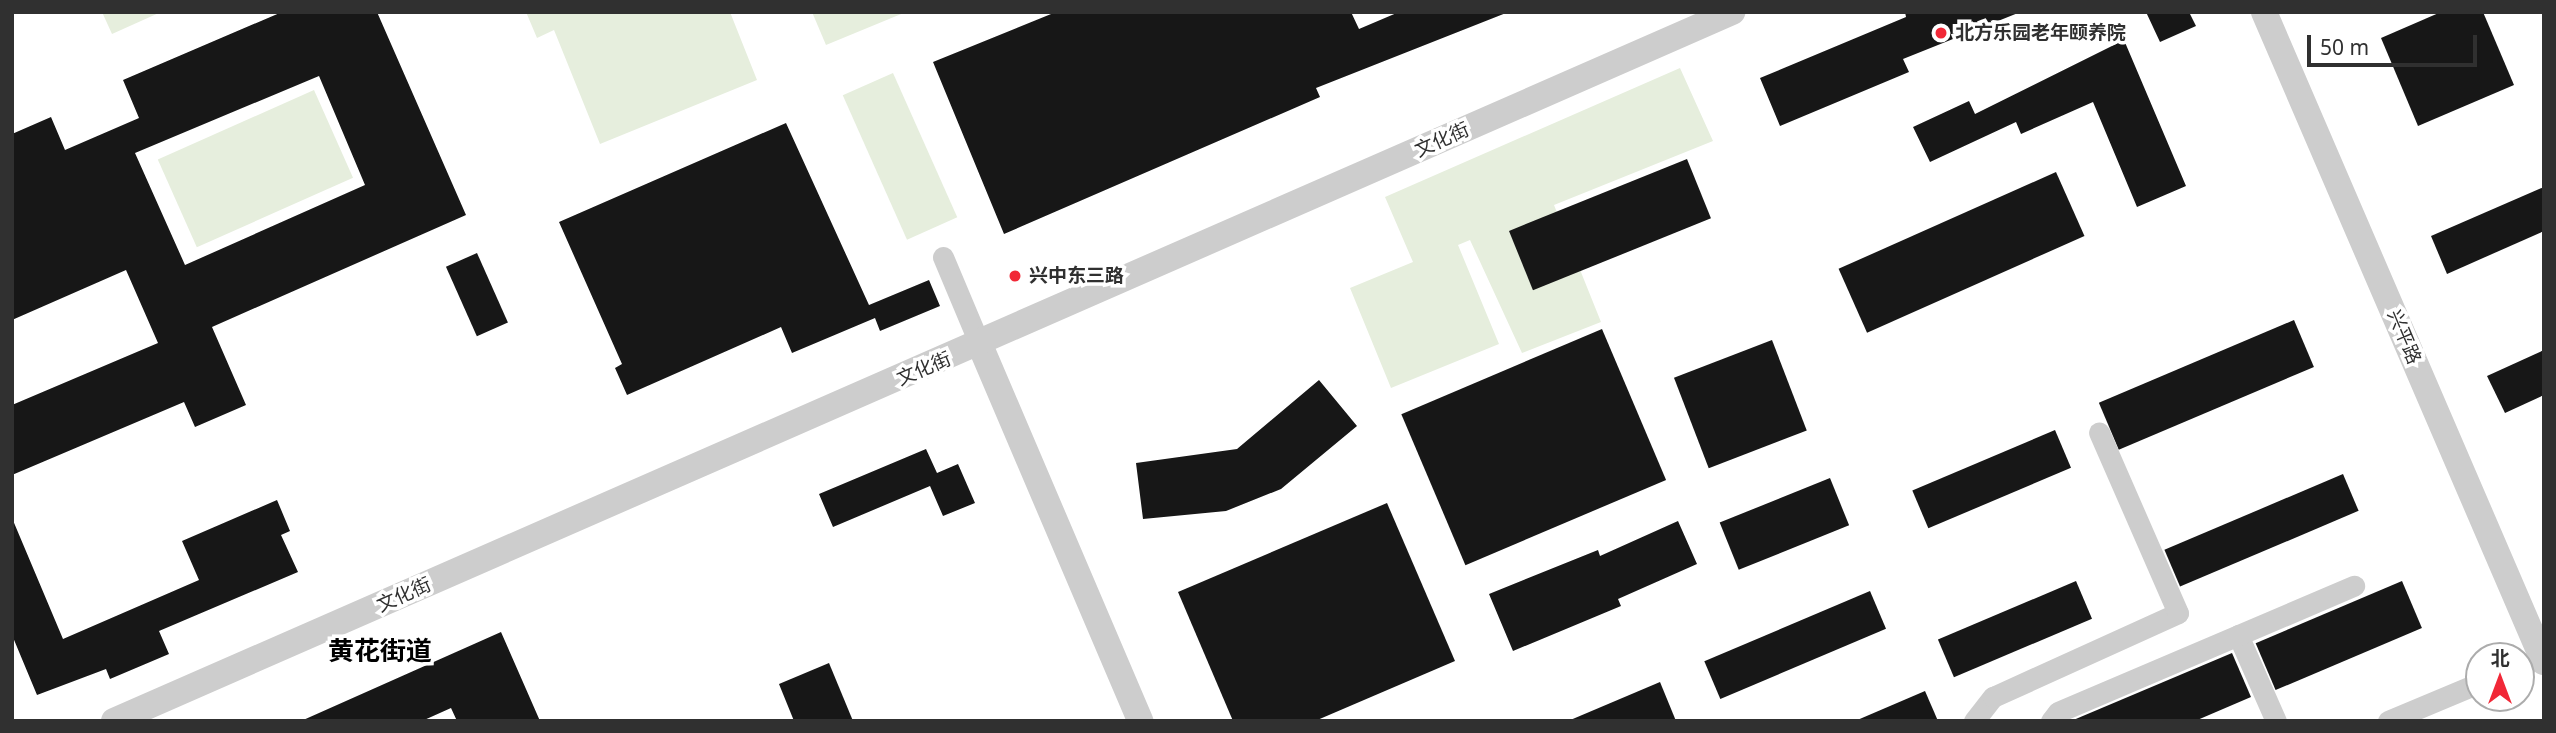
<!DOCTYPE html>
<meta charset="utf-8">
<style>
body{margin:0}
#map{position:relative;width:2556px;height:733px;overflow:hidden;background:#fff;font-family:"Noto Sans","Noto Sans SC",sans-serif}
div>[style]{position:absolute}
[style*='--x']{left:calc(var(--x)*1px);top:calc(var(--y)*1px);width:calc(var(--w)*1px);rotate:calc(var(--a)*1deg)}
.green>*{inset:0;background:#e6eedd;transform-origin:0 0}
.building>*{inset:0;background:#171717;transform-origin:0 0}
.minor>*{height:21px;margin:-10.5px;padding:0 10.5px;transform-origin:10.5px;border-radius:10.5px;background:#cdcdcd}
.tertiary>*{height:26px;margin:-13px;padding:0 13px;transform-origin:13px;border-radius:13px;background:#cdcdcd}
.dots>*{width:19px;height:19px;translate:-50% -50%;box-sizing:border-box;border:4px solid #fff;border-radius:50%}
span{translate:-50% -50%;white-space:nowrap;text-align:center;line-height:1.15;-webkit-text-stroke:7px #fff;paint-order:stroke}
.poi-label{font-size:19px;color:#303030;font-weight:700}
.left{translate:0 -50%;text-align:left}
.street-label{font-size:19px;color:#303030}
.district-label{font-size:26px;color:#000;font-weight:700}
.frame{position:absolute;inset:0;border:14px solid #303030;pointer-events:none}
.north{position:absolute;left:2465px;top:642px;width:70px;height:70px;box-sizing:border-box;background:#fff;border:2px solid #acacac;border-radius:50%;rotate:0deg;font-size:19px;font-weight:700;line-height:28px;text-align:center;color:#303030}
.north::after{content:'';display:block;margin:auto;width:24px;height:32px;background:#f12837;clip-path:polygon(50% 0,100% 100%,50% 72%,0 100%)}
.scale{position:absolute;left:2307px;top:35px;width:170px;height:32px;box-sizing:border-box;border:4px solid #303030;border-top:0;padding-left:9px;font-size:21px;line-height:24px;white-space:nowrap;color:#303030;-webkit-text-stroke:5px #fff;paint-order:stroke}
</style>
<div id="map">
<div class="green">
<i style="clip-path:polygon(102px 12px,161px 12px,112px 34px)"></i>
<i style="clip-path:polygon(526px 12px,730px 12px,757px 80px,600px 144px,554px 30px,537px 38px)"></i>
<i style="clip-path:polygon(812px 12px,906px 12px,826px 45px)"></i>
<i style="clip-path:polygon(1680px 68px,1713px 141px,1554px 205px,1601px 322px,1522px 353px,1470px 240px,1458px 245px,1499px 344px,1391px 388px,1350px 288px,1413px 262px,1385px 197px)"></i>
<i style="left:893px;top:73px;width:158px;height:55px;rotate:66deg"></i>
<i style="left:314px;top:90px;width:96px;height:171px;rotate:66deg"></i>
</div>
<div class="building">
<i style="clip-path:polygon(evenodd,282px 12px,377px 12px,466px 215px,212px 327px,246px 405px,195px 427px,184px 402px,12px 475px,12px 405px,158px 343px,126px 270px,12px 320px,12px 134px,51px 117px,65px 150px,139px 118px,123px 80px,282px 12px,319px 76px,365px 185px,185px 265px,135px 153px,319px 76px)"></i>
<i style="clip-path:polygon(1056px 12px,1351px 12px,1359px 29px,1399px 12px,1506px 13px,1316px 88px,1320px 97px,1004px 234px,933px 62px)"></i>
<i style="clip-path:polygon(1905px 12px,2018px 13px,1903px 59px,1909px 72px,1780px 126px,1760px 78px,1906px 17px)"></i>
<i style="clip-path:polygon(2146px 12px,2189px 12px,2196px 26px,2160px 42px)"></i>
<i style="clip-path:polygon(2441px 12px,2483px 12px,2514px 85px,2418px 126px,2381px 38px)"></i>
<i style="clip-path:polygon(2124px 40px,2186px 186px,2137px 207px,2093px 102px,2021px 134px,2016px 122px,1930px 162px,1913px 127px,1969px 101px,1975px 114px)"></i>
<i style="clip-path:polygon(786px 123px,869px 305px,929px 280px,940px 306px,880px 331px,875px 318px,792px 353px,781px 327px,627px 395px,615px 368px,622px 364px,559px 222px)"></i>
<i style="left:1687px;top:159px;width:64px;height:192px;rotate:68deg"></i>
<i style="left:2056px;top:172px;width:70px;height:238px;rotate:66deg"></i>
<i style="clip-path:polygon(2544px 187px,2544px 231px,2447px 274px,2431px 236px)"></i>
<i style="left:477px;top:253px;width:76px;height:34px;rotate:66deg"></i>
<i style="left:2294px;top:320px;width:51px;height:212px;rotate:67deg"></i>
<i style="left:1602px;top:329px;width:164px;height:218px;rotate:67deg"></i>
<i style="left:1772px;top:340px;width:97px;height:105px;rotate:69deg"></i>
<i style="clip-path:polygon(2544px 350px,2544px 395px,2505px 413px,2487px 376px)"></i>
<i style="clip-path:polygon(1319px 380px,1357px 426px,1281px 489px,1226px 511px,1143px 519px,1136px 463px,1237px 449px)"></i>
<i style="left:2055px;top:430px;width:41px;height:155px;rotate:67deg"></i>
<i style="clip-path:polygon(926px 449px,937px 473px,958px 464px,975px 503px,943px 516px,930px 486px,833px 527px,819px 494px)"></i>
<i style="left:2343px;top:474px;width:40px;height:194px;rotate:67deg"></i>
<i style="left:1830px;top:478px;width:51px;height:119px;rotate:68deg"></i>
<i style="clip-path:polygon(277px 500px,290px 531px,281px 535px,298px 572px,159px 631px,169px 654px,110px 679px,106px 669px,37px 695px,12px 635px,12px 518px,63px 639px,199px 580px,182px 541px)"></i>
<i style="clip-path:polygon(1387px 503px,1455px 661px,1315px 721px,1233px 721px,1178px 592px)"></i>
<i style="clip-path:polygon(1678px 521px,1697px 564px,1618px 599px,1621px 606px,1513px 651px,1489px 594px,1598px 550px,1600px 556px)"></i>
<i style="left:2076px;top:581px;width:41px;height:150px;rotate:67deg"></i>
<i style="left:2402px;top:581px;width:51px;height:159px;rotate:67deg"></i>
<i style="left:1870px;top:591px;width:41px;height:180px;rotate:67deg"></i>
<i style="clip-path:polygon(501px 632px,540px 721px,457px 721px,451px 708px,422px 721px,301px 721px)"></i>
<i style="clip-path:polygon(2232px 653px,2251px 697px,2195px 721px,2071px 721px)"></i>
<i style="clip-path:polygon(829px 663px,853px 721px,794px 721px,779px 684px)"></i>
<i style="clip-path:polygon(1660px 682px,1676px 721px,1568px 721px)"></i>
<i style="clip-path:polygon(1925px 691px,1938px 721px,1855px 721px)"></i>
</div>
<div class="minor">
<i style="--x:943;--y:257;--w:95;--a:67.2"></i>
<i style="--x:2238;--y:635;--w:94;--a:66.2"></i>
<i style="--x:2521;--y:666;--w:23;--a:-23"></i>
<i style="--x:1974;--y:721;--w:31;--a:-52"></i>
<i style="--x:1993;--y:697;--w:203;--a:-24.4"></i>
<i style="--x:2178;--y:613;--w:197;--a:-113.6"></i>
<i style="--x:2051;--y:721;--w:11;--a:-52"></i>
<i style="--x:2058;--y:712;--w:322;--a:-23.1"></i>
<i style="--x:2388;--y:721;--w:99;--a:-22.7"></i>
</div>
<div class="tertiary">
<i style="--x:2264;--y:12;--w:708;--a:66.7"></i>
<i style="--x:980;--y:345;--w:409;--a:66.9"></i>
<i style="--x:114;--y:721;--w:1767;--a:-23.66"></i>
</div>
<div class="dots">
<i style="left:1941px;top:33px;background:#f12837"></i>
<i style="left:1015px;top:276px;background:#f12837"></i>
</div>
<div class="poi-label">
<span class="left" style="left:1955px;top:33px">北方乐园老年颐养院</span>
<span class="left" style="left:1029px;top:276px">兴中东三路</span>
</div>
<div class="street-label">
<span style="left:1442px;top:140px;rotate:-24deg">文化街</span>
<span style="left:2404px;top:337px;rotate:67deg">兴平路</span>
<span style="left:924px;top:369px;rotate:-23deg">文化街</span>
<span style="left:404px;top:595px;rotate:-24deg">文化街</span>
</div>
<div class="district-label">
<span style="left:380px;top:651px">黄花街道</span>
</div>
<div class="frame"></div>
<div class="north">北</div>
<div class="scale">50 m</div>
</div>
